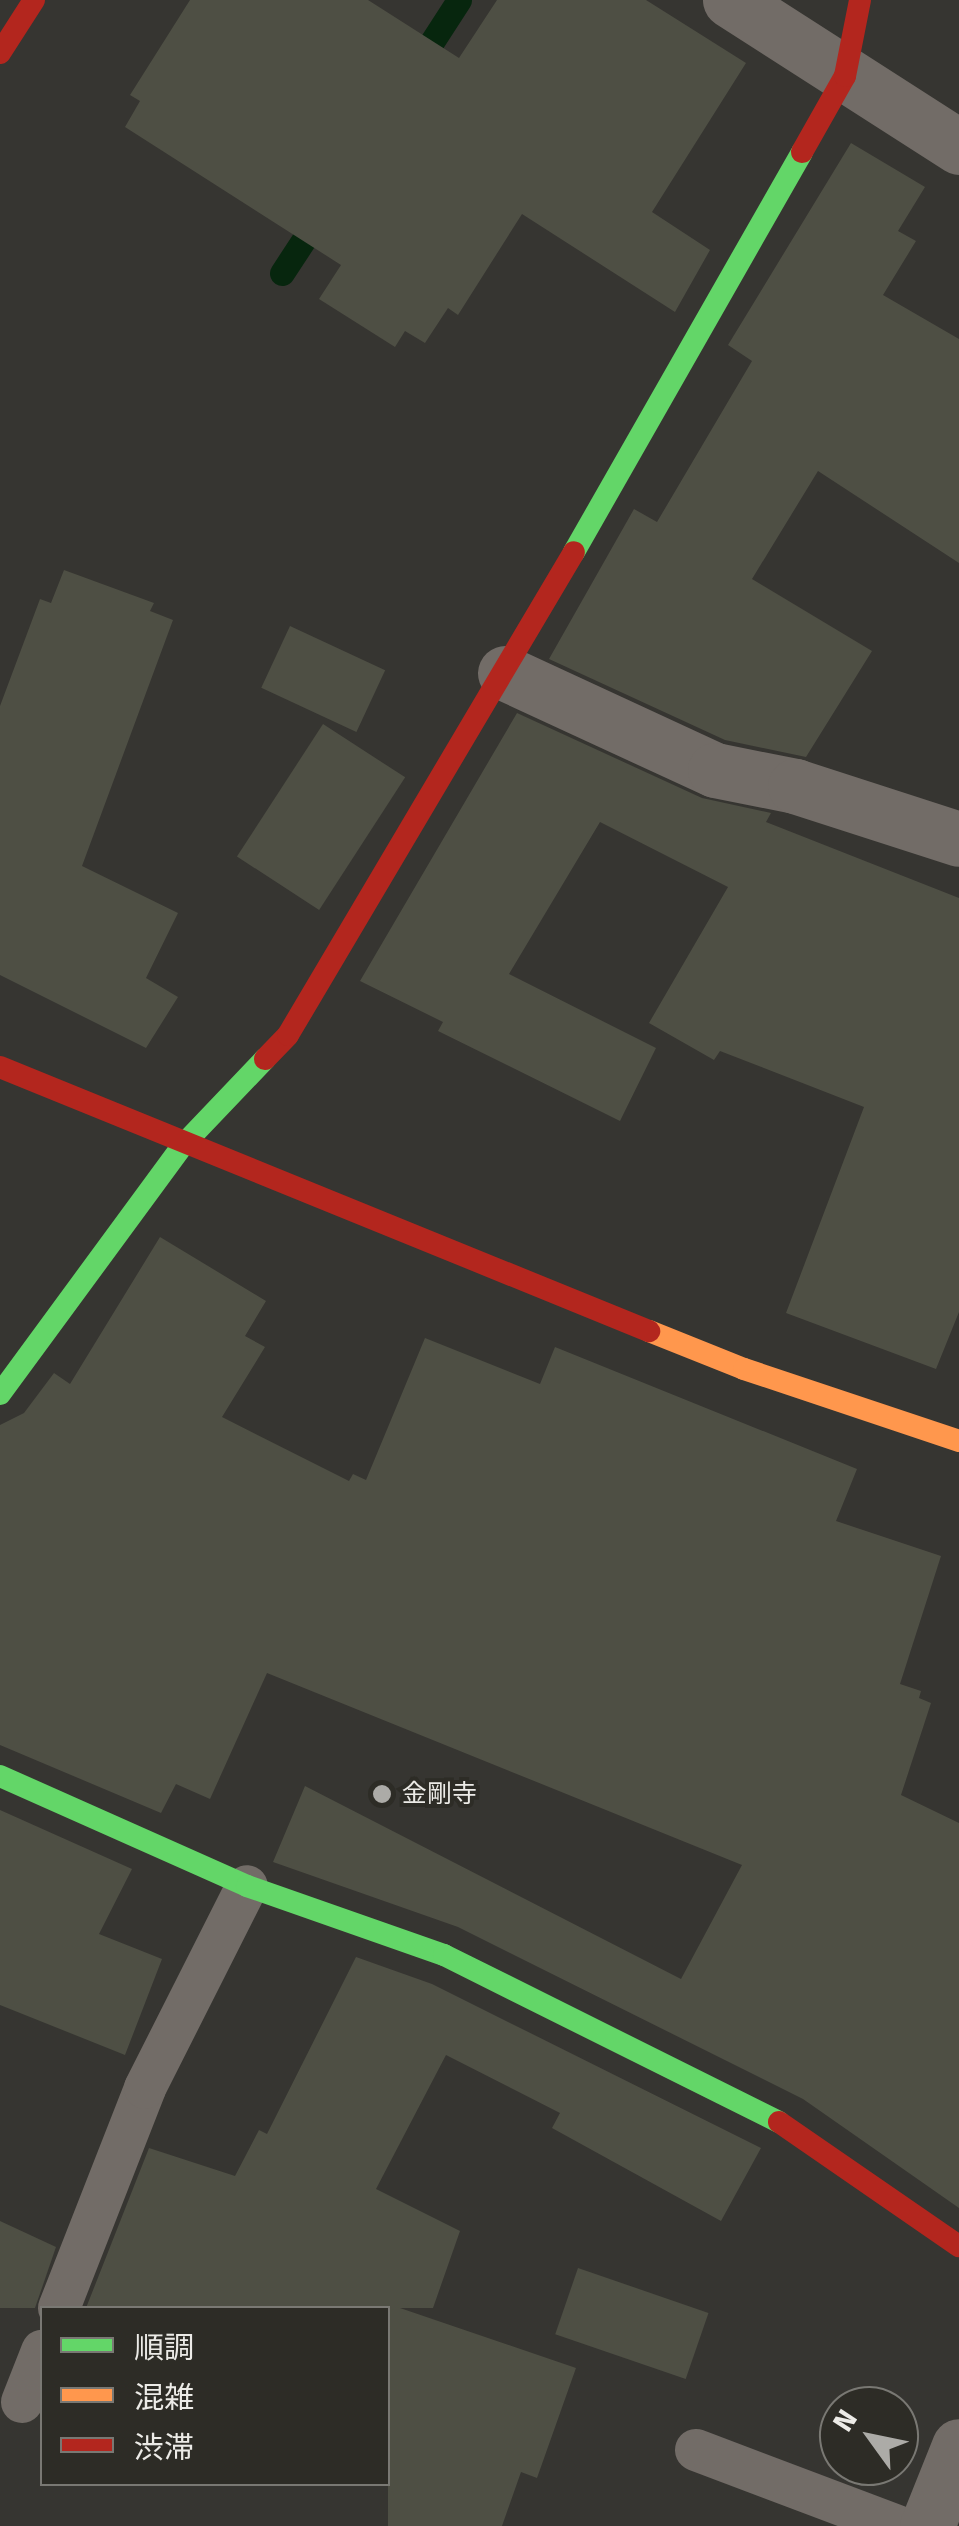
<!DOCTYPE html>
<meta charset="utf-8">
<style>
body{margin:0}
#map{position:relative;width:959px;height:2526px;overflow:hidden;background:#363531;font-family:"Fira Sans","Noto Sans JP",sans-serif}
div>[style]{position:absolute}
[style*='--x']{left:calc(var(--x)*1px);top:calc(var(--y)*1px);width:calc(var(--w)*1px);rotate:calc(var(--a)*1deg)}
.stream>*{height:25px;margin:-12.5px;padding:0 12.5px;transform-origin:12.5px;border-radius:12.5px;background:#07260e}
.building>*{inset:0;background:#4e4f44;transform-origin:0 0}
.lane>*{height:42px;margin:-21px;padding:0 21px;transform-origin:21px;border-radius:21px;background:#726c67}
.street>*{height:55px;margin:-27.5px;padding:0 27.5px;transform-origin:27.5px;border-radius:27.5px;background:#726c67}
.fast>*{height:22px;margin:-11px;padding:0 11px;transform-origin:11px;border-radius:11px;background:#63d668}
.slow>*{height:22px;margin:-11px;padding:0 11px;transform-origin:11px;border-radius:11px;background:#ff974d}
.jam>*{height:22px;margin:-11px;padding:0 11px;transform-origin:11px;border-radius:11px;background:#b3261e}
.dots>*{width:28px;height:28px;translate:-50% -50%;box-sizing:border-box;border:5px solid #2d2c26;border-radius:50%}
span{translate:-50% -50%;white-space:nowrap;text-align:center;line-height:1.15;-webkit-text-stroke:8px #2d2c26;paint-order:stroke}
.poi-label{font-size:25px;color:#ecebe7}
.left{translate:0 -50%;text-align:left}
.legend{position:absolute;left:40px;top:2306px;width:350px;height:180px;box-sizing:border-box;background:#2d2c26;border:2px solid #797873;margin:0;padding:12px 18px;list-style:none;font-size:30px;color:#ecebe7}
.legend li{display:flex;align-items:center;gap:20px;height:50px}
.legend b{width:50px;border:2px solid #797873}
.north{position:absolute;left:819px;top:2386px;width:100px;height:100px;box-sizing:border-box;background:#2d2c26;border:2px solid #797873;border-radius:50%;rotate:303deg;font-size:28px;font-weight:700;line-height:40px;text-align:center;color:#ecebe7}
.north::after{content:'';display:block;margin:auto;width:35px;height:45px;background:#acaba7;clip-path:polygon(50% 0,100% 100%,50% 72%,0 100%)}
</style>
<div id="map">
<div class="stream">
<i style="--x:415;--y:68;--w:81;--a:-57.1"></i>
<i style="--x:282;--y:273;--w:69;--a:-56.8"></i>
</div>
<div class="building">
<i style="clip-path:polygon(190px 0,368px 0,459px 58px,497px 0,646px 0,746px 63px,652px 212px,710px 250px,675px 312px,522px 214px,458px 315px,448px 308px,425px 343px,405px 331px,395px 347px,319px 299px,341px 265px,125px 127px,140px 101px,130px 95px)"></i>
<i style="clip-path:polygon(851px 143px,925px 187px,898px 231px,916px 241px,883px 295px,959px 339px,959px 563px,818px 471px,752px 579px,872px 651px,806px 757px,725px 740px,549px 659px,634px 509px,657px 522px,752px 361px,728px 345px)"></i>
<i style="clip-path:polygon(64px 570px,154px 603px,150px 611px,173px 620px,82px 866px,178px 913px,146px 978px,178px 997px,146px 1048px,0 975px,0 706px,40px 599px,51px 603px)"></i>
<i style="left:290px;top:626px;width:105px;height:68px;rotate:25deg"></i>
<i style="clip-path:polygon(517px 713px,702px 798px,771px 813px,766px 822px,959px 898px,959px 1312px,936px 1369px,786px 1313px,864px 1107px,720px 1051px,714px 1060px,649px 1023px,728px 887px,600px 822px,509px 974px,656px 1048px,620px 1121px,438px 1031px,443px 1022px,360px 981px)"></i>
<i style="left:323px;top:724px;width:98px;height:158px;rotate:33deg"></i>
<i style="clip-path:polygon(160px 1237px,266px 1301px,245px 1336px,265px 1347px,222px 1417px,349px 1481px,353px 1474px,366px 1480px,425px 1338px,540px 1384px,555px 1347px,857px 1469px,836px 1521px,941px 1556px,900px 1684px,921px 1691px,919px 1698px,931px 1703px,901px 1795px,959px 1823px,959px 2208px,803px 2099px,458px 1927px,273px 1862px,305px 1786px,681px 1979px,742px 1865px,267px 1673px,210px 1799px,176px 1784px,161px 1813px,0 1745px,0 1425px,24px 1413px,54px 1373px,70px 1384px)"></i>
<i style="clip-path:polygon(0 1810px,132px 1869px,99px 1934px,162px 1959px,125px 2055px,0 2005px)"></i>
<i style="clip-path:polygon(356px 1957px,432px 1984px,761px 2148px,721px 2221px,552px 2128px,560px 2113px,446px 2055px,376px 2189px,460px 2231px,433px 2308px,400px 2308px,576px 2368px,537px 2478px,521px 2472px,502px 2526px,388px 2526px,388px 2308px,86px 2308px,149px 2148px,235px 2176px,259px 2130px,267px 2134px)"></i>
<i style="clip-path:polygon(0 2221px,56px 2247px,35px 2308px,0 2308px)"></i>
<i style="left:578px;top:2268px;width:138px;height:70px;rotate:19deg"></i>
</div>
<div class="lane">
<i style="--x:59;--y:2308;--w:236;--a:-68.6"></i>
<i style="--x:145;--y:2088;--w:226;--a:-63.2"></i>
<i style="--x:22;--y:2402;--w:55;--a:-68.6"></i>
<i style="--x:696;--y:2450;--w:215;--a:20.7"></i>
</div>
<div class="street">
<i style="--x:730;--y:0;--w:272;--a:32.7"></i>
<i style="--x:505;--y:673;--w:231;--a:24.8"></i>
<i style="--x:715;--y:770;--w:82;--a:11.3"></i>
<i style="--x:795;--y:786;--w:172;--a:17.9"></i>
<i style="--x:927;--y:2526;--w:86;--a:-68.2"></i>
</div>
<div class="fast">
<i style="--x:574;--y:552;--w:460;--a:-60.3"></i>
<i style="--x:0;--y:1394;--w:309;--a:-53.7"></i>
<i style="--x:183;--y:1145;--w:119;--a:-46.4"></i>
<i style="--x:0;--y:1776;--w:270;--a:24"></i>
<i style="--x:247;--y:1886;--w:209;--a:19.3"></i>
<i style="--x:444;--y:1955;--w:374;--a:26.5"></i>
</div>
<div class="slow">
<i style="--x:649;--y:1331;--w:102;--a:21.8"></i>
<i style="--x:744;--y:1369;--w:227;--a:18.5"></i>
</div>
<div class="jam">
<i style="--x:0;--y:53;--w:63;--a:-57.3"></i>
<i style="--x:802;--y:152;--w:87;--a:-60.5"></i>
<i style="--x:845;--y:76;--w:77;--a:-78.8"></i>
<i style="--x:265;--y:1059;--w:33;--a:-46"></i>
<i style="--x:288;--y:1035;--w:561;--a:-59.37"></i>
<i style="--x:0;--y:1067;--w:701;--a:22.14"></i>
<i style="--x:779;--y:2122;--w:219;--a:34.6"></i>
</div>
<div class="dots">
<i style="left:382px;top:1794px;background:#acaba7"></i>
</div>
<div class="poi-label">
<span class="left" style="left:402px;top:1794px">金剛寺</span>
</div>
<ul class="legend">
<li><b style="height:12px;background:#63d668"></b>順調</li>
<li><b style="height:12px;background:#ff974d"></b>混雑</li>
<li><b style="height:12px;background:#b3261e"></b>渋滞</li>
</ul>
<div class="north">N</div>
</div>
